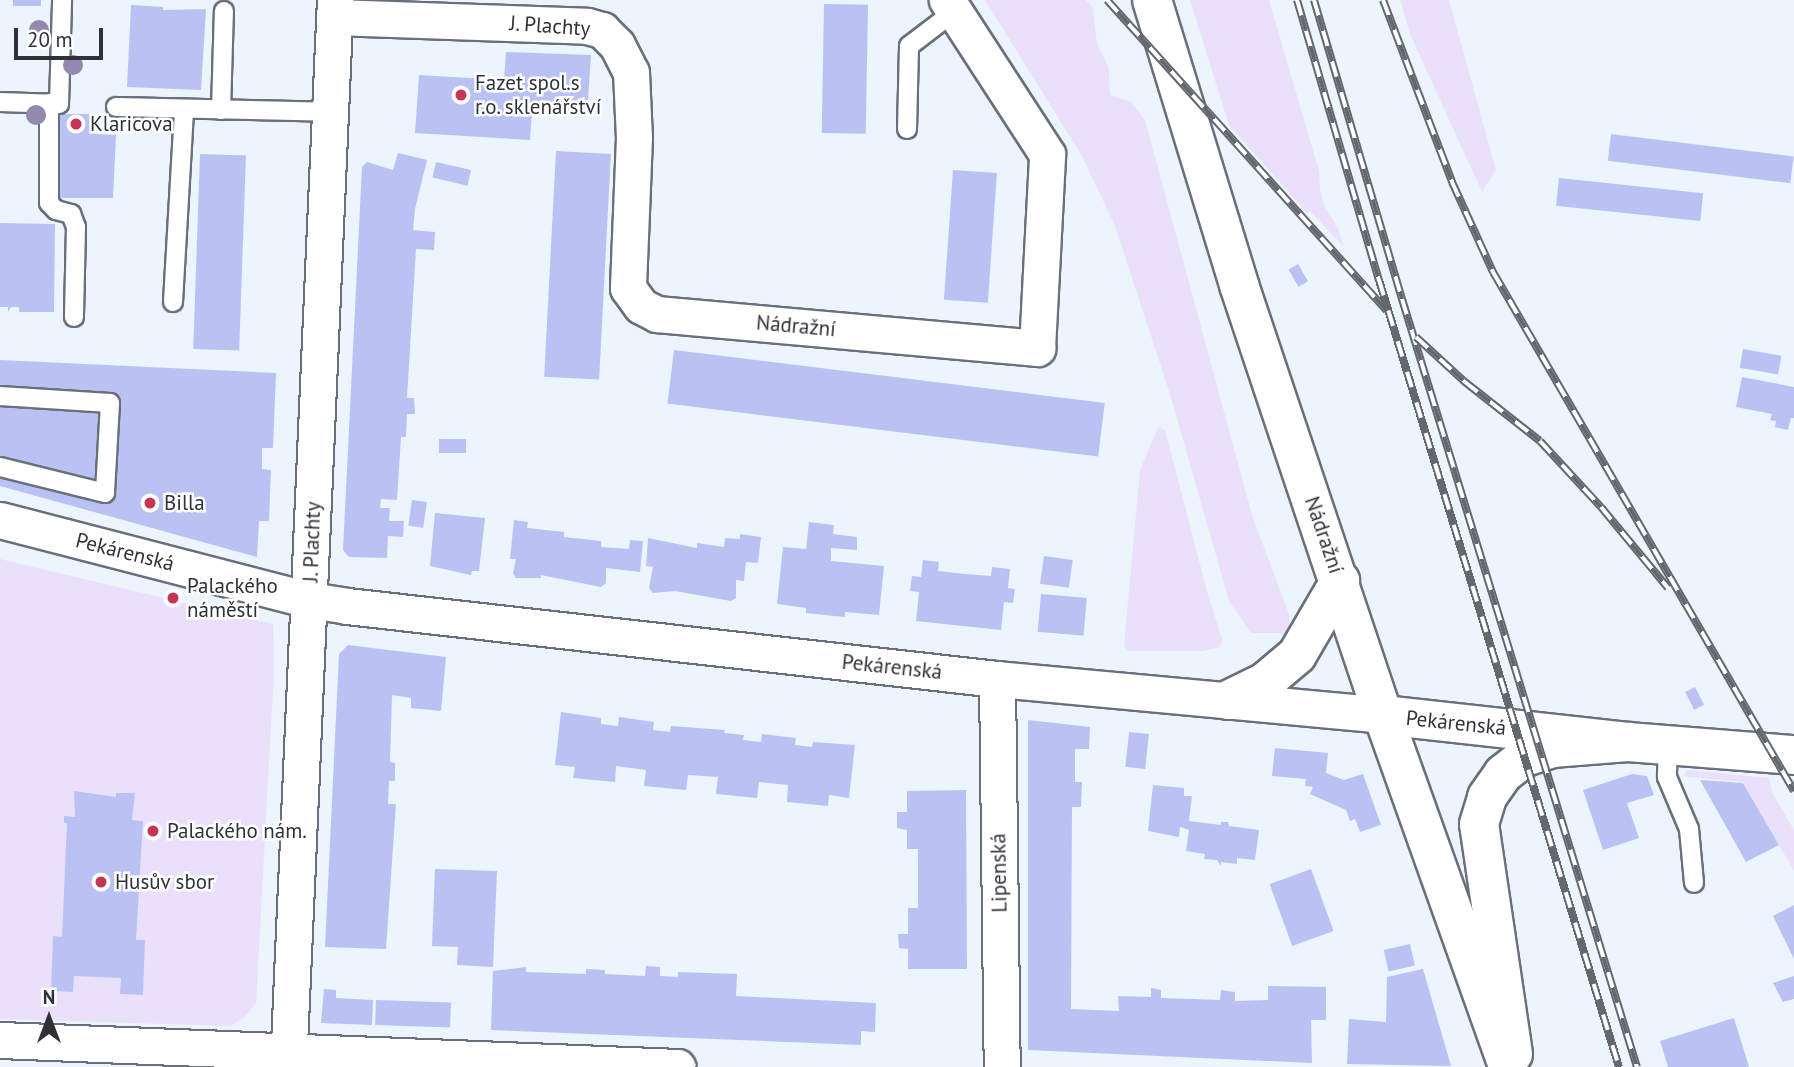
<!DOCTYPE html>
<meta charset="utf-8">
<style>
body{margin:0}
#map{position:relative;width:1794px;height:1067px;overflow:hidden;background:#ecf4fe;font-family:"PT Sans",sans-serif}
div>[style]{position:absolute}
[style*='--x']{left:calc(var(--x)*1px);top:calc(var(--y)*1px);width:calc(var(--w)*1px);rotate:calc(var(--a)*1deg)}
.green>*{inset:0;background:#eae0fc}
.building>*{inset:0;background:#bac2f4;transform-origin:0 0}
.roads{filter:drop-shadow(2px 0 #68707b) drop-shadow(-2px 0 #68707b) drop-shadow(0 2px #68707b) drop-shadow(0 -2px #68707b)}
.service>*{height:18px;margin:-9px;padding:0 9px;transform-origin:9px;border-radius:9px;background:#fff}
.minor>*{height:35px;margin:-17.5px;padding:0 17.5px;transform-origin:17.5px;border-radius:17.5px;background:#fff}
.tertiary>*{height:38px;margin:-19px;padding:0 19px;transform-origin:19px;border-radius:19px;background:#fff}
.secondary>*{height:38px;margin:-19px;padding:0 19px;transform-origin:19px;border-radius:19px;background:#fff}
.rail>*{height:8px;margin-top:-4px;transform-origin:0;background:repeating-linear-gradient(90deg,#fff 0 16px,#62686e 0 32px);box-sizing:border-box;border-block:2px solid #62686e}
.trees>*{width:20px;height:20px;margin:-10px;border-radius:50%;background:#9389ae}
.dots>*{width:19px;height:19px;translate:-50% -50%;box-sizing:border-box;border:4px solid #fff;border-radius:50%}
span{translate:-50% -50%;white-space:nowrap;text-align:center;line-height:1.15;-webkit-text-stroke:5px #fff;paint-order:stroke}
.street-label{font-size:21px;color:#2e3237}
.poi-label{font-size:21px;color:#2e3237}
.left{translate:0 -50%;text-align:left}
.north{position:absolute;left:14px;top:983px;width:70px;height:70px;-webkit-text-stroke:5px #fff;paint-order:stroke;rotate:0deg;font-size:19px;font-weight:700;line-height:28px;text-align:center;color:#2e3237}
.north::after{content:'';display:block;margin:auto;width:24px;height:32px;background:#2e3237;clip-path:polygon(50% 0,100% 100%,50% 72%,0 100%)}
.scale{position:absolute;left:14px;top:28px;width:89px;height:32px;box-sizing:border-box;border:4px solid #2e3237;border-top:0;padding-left:9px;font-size:21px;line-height:24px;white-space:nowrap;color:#2e3237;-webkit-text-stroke:5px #fff;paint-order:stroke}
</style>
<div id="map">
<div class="green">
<i style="clip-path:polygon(985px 0,1086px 0,1093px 8px,1097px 44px,1109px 68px,1110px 95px,1131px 102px,1145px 120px,1252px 515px,1289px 614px,1290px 637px,1278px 633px,1251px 633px,1229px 601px,1170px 394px,1115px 226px,1082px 156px)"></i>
<i style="clip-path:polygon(1190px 0,1269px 0,1319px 171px,1320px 191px,1325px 208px,1338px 228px,1343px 246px,1310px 211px,1307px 213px,1229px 125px)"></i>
<i style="clip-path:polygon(1400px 0,1449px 0,1496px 170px,1482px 192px,1410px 34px)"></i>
<i style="clip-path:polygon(1158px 427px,1165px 430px,1207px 591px,1222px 639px,1220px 647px,1203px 651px,1129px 651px,1124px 646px,1140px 470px)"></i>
<i style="clip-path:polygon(0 559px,273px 624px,274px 672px,256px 1003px,244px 1018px,230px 1026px,0 1019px)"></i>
<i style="clip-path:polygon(1688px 770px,1769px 778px,1772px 792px,1794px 830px,1794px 871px,1743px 782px,1682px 776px)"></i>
</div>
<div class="building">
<i style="left:13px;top:0;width:28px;height:6px"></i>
<i style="left:824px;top:4px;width:44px;height:129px;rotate:1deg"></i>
<i style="clip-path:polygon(131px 5px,163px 7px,163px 10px,206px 9px,201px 90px,127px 87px)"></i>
<i style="clip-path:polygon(506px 52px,591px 55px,587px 115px,532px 111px,530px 140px,415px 133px,419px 75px,504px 80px)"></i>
<i style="clip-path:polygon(57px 114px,95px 114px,95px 134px,116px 135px,113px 198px,55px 198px)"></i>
<i style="left:1611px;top:134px;width:184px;height:27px;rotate:7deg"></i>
<i style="left:556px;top:151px;width:55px;height:226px;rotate:3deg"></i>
<i style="clip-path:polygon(398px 153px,427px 160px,415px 209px,413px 230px,435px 232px,434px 250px,416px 249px,407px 398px,414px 398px,415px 414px,407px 414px,406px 437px,401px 437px,397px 500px,381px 499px,380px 508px,390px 508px,389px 521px,404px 521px,403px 537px,388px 536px,387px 558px,349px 557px,343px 550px,362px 167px,367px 162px,393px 170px)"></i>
<i style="left:200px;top:154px;width:46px;height:195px;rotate:2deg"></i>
<i style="left:436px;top:162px;width:36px;height:16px;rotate:13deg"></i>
<i style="left:953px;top:170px;width:44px;height:130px;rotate:4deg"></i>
<i style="left:1559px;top:178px;width:145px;height:28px;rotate:6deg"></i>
<i style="clip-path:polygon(0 223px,55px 224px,54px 312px,19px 312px,19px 307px,11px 307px,8px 312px,8px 307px,0 307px)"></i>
<i style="left:1298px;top:264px;width:20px;height:11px;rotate:60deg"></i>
<i style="left:1743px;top:349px;width:39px;height:19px;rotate:10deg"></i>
<i style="left:674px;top:350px;width:434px;height:54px;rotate:7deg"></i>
<i style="clip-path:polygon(0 360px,276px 373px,273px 448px,262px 448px,262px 469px,271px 470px,269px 521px,259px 521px,257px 557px,0 486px)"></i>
<i style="clip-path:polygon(1742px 377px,1794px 387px,1794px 418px,1791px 418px,1788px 430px,1775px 427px,1776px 421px,1770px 420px,1772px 414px,1736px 407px)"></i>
<i style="left:439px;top:439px;width:27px;height:14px"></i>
<i style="left:412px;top:500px;width:15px;height:26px;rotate:8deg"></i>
<i style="clip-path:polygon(435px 513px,485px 518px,479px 571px,472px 571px,471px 575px,430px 566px)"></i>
<i style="clip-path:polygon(514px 520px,528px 522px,527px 528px,564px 532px,564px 537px,601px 541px,601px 547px,629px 549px,630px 540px,643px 541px,640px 572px,606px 568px,606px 583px,601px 587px,541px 575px,541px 578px,516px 578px,513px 573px,516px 559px,510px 559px)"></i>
<i style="clip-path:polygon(809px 522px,834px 525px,833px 534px,857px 537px,857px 550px,831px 548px,831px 561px,884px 566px,879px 615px,845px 612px,845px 617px,825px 615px,806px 613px,806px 608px,777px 604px,783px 547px,806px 549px)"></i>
<i style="clip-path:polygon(740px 534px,761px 537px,758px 563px,746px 562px,744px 581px,736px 580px,736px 598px,731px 601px,675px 591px,653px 593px,649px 588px,653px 567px,646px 566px,648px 538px,697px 548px,697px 543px,724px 547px,725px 538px,740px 539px)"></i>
<i style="left:1044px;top:556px;width:29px;height:28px;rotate:8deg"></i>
<i style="clip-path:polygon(923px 560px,939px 562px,938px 571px,965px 574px,991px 576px,992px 567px,1010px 569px,1008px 588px,1015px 589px,1013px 603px,1004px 602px,1001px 630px,916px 621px,919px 592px,910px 591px,912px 576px,921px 577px)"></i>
<i style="left:1041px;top:594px;width:46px;height:38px;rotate:5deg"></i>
<i style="clip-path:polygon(348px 645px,446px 657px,441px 711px,411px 708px,411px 698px,392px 695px,390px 762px,395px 763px,395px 781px,389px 781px,388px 804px,396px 804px,386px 949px,325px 947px,339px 654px)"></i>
<i style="left:1695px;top:687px;width:20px;height:11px;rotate:63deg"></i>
<i style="clip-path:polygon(561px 712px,601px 718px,601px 724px,618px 726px,619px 717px,654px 722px,653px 730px,670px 732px,671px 726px,725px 730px,724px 733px,744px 735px,743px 740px,761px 742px,762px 734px,796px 738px,795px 745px,812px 747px,813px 742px,855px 745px,849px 798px,829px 795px,828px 806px,787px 802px,788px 785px,759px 782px,757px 798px,716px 794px,718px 777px,688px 775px,686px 790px,644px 786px,646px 770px,616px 766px,615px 782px,573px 778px,575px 767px,555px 765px)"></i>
<i style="clip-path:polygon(1028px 720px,1090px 727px,1089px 749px,1075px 749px,1075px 782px,1082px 782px,1081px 807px,1072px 807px,1071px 1009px,1119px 1011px,1118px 996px,1151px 997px,1151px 988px,1161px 990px,1161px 998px,1194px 999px,1220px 1000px,1221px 990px,1235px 992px,1235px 1001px,1268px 1000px,1268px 986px,1326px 987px,1326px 1020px,1311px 1020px,1312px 1063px,1028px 1050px)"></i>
<i style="left:1129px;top:732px;width:20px;height:35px;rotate:6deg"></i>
<i style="clip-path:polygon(1275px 748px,1328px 753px,1326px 773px,1344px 780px,1363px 774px,1381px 825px,1360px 832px,1355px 819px,1350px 821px,1346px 810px,1310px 794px,1313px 787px,1305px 786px,1306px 779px,1272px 776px)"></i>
<i style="clip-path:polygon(1632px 774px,1647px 776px,1654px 795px,1627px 803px,1639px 838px,1603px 850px,1583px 790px)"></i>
<i style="clip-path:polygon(1700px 780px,1743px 783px,1779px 845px,1746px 862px)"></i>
<i style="clip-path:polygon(1153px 785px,1184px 788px,1184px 796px,1192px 796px,1189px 821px,1221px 825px,1221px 822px,1228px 822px,1229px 826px,1259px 830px,1255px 860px,1237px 858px,1237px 864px,1221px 862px,1221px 866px,1217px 860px,1204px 859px,1205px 854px,1186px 851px,1189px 830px,1180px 827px,1179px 837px,1148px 831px)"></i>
<i style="clip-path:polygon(966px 790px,967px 969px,908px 969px,908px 949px,899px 948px,898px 934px,908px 934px,908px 908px,918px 908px,918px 849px,907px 849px,907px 830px,897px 828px,897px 812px,907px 812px,907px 791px)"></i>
<i style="clip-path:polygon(74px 791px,116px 797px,116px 793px,135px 793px,132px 820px,143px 821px,136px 940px,145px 940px,143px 995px,120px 994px,121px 978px,74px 976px,73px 992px,51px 991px,53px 936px,62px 937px,67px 823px,64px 823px,64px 816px,75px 817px)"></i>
<i style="clip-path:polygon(435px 869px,497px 871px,493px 967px,457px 965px,458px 947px,432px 946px)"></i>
<i style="left:1311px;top:869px;width:66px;height:44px;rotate:70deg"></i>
<i style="clip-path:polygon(1794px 905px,1794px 959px,1773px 916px)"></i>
<i style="left:1410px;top:944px;width:22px;height:27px;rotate:77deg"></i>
<i style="clip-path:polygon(646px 966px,660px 967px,660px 976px,678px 977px,678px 972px,737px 974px,736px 996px,876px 1003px,875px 1032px,861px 1031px,861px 1045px,491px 1030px,493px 971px,526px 967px,526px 972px,586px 974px,586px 969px,605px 970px,605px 974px,645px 976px)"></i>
<i style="clip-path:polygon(1423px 969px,1451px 1066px,1347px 1064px,1349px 1019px,1386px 1022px,1387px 977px)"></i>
<i style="clip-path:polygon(1794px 976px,1794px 999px,1783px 1002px,1773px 983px)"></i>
<i style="clip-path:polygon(324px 989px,336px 990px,336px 998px,373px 1000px,372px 1025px,321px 1023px)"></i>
<i style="left:376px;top:1000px;width:75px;height:25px;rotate:2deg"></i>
<i style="clip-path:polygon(1734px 1018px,1749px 1067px,1668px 1067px,1660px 1041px)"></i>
</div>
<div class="roads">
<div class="service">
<i style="--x:0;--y:102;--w:59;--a:1.9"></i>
<i style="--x:59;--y:104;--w:104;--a:-88.3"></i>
<i style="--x:49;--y:103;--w:100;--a:90"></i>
<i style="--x:49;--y:203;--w:10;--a:45"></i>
<i style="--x:56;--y:210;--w:16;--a:15"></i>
<i style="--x:71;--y:214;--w:14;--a:69"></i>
<i style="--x:76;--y:227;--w:90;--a:91.3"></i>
<i style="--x:116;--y:107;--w:214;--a:1.3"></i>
<i style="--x:221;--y:110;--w:99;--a:-88.3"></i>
<i style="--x:907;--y:129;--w:83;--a:-88.6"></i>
<i style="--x:909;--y:46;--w:58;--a:-37.3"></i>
<i style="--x:173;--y:302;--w:193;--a:-86.7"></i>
<i style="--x:0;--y:396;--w:110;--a:3.6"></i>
<i style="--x:110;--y:403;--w:90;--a:93.2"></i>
<i style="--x:105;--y:493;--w:108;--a:-166.1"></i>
<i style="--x:1668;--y:745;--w:32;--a:92"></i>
<i style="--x:1667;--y:777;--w:56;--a:67.1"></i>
<i style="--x:1689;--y:829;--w:54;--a:84.7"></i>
</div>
<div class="minor">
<i style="--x:334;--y:17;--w:253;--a:2"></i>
<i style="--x:587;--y:26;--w:16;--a:15"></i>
<i style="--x:602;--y:30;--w:21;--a:45"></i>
<i style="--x:617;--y:45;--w:30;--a:63"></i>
<i style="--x:631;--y:72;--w:65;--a:87.4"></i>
<i style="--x:634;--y:137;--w:151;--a:92.3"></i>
<i style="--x:628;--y:288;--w:22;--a:54"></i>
<i style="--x:641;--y:306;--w:18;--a:27"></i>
<i style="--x:657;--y:314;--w:382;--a:5.1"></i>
<i style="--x:1037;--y:348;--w:194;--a:-87"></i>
<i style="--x:1047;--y:154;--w:184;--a:-123"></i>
<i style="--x:0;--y:520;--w:320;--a:14.5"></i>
<i style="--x:310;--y:600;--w:37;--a:9"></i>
<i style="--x:347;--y:606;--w:654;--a:6.41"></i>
<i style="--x:997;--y:679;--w:388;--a:5.3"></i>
<i style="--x:997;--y:679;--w:388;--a:89.3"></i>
<i style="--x:0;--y:1040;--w:678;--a:2.28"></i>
<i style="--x:288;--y:1067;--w:1068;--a:-87.48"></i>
</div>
<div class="tertiary">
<i style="--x:1383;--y:715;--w:246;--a:6.3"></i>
<i style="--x:1628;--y:742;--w:167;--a:4.5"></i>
<i style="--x:1513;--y:1054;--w:232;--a:-98.4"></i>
<i style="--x:1479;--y:824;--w:28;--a:-73"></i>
<i style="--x:1487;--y:797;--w:28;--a:-55"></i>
<i style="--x:1503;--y:774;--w:28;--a:-38"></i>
<i style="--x:1525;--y:757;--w:28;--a:-18"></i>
<i style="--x:1552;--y:748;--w:76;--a:-4.5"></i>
</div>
<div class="secondary">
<i style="--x:1152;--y:0;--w:298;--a:73"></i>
<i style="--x:1239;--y:285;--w:453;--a:71.5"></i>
<i style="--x:1383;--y:715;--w:374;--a:70.4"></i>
<i style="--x:1228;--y:700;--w:41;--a:-25.9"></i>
<i style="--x:1265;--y:682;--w:42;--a:-40.2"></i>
<i style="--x:1297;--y:655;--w:86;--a:-59.8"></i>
</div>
</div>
<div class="rail">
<i style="--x:1107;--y:0;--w:418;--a:48"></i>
<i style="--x:1297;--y:0;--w:292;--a:73.7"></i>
<i style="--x:1379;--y:280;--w:823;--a:73.04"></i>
<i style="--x:1314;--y:0;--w:312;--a:73.6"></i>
<i style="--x:1402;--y:299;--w:803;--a:72.99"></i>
<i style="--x:1383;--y:0;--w:195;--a:69.2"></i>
<i style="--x:1452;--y:182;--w:99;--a:65.5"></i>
<i style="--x:1493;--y:272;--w:600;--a:59.89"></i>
<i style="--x:1416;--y:337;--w:67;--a:42.6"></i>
<i style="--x:1465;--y:382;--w:95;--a:38.2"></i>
<i style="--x:1540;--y:441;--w:90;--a:47.3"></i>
<i style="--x:1601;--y:507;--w:105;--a:50.4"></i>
</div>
<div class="trees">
<i style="left:39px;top:30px"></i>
<i style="left:73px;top:65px"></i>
<i style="left:36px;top:115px"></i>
</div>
<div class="dots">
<i style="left:461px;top:95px;background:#c53555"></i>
<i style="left:76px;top:124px;background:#c53555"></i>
<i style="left:150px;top:503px;background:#c53555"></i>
<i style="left:173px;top:598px;background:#c53555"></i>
<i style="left:153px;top:831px;background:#c53555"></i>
<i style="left:101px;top:882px;background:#c53555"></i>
</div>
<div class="street-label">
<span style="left:550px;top:26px;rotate:4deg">J. Plachty</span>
<span style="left:796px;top:326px;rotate:5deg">Nádražní</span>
<span style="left:1324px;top:535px;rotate:71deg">Nádražní</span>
<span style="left:312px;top:542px;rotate:-88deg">J. Plachty</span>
<span style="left:125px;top:552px;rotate:14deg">Pekárenská</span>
<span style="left:892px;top:667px;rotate:6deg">Pekárenská</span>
<span style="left:1456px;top:723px;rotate:6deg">Pekárenská</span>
<span style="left:999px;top:873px;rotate:-91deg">Lipenská</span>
</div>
<div class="poi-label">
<span class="left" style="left:475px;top:95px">Fazet spol.s<br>r.o. sklenářství</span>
<span class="left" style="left:90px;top:124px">Klaricova</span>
<span class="left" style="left:164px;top:503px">Billa</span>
<span class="left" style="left:187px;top:598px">Palackého<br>náměstí</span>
<span class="left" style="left:167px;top:831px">Palackého nám.</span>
<span class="left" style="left:115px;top:882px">Husův sbor</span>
</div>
<div class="north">N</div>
<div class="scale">20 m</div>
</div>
